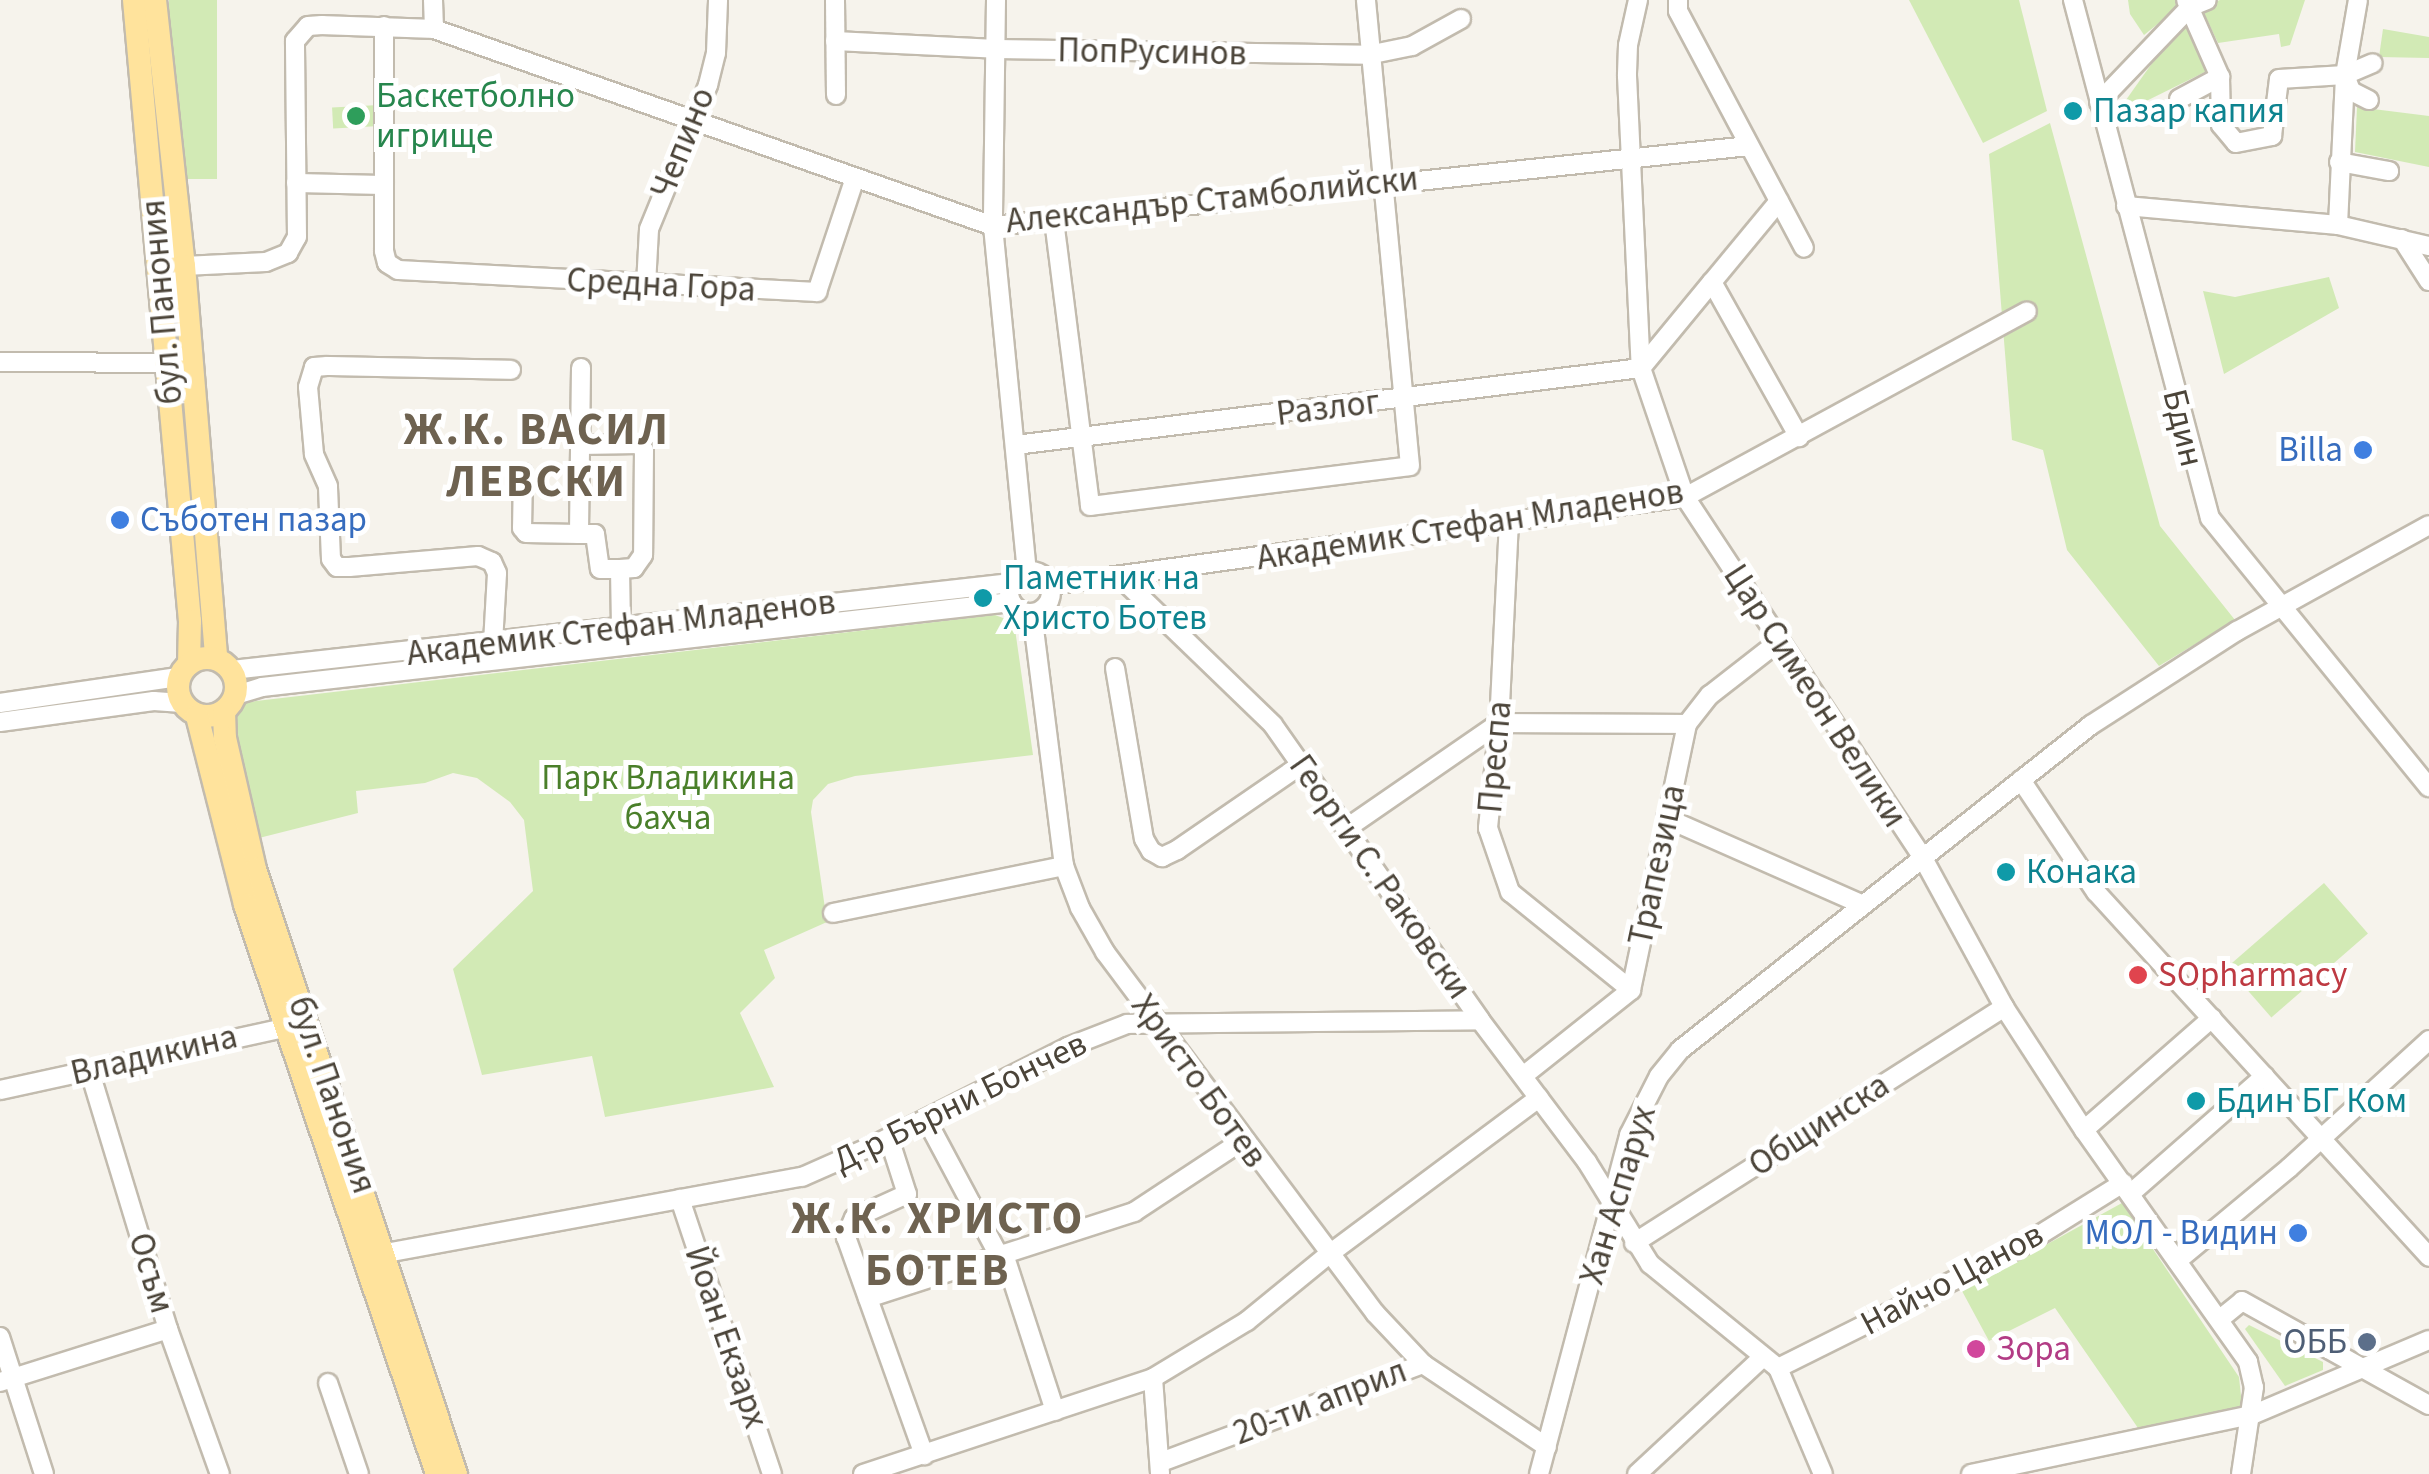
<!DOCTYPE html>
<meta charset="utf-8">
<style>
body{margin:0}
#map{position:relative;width:2429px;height:1474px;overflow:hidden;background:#f6f3ec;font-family:"Source Sans 3",sans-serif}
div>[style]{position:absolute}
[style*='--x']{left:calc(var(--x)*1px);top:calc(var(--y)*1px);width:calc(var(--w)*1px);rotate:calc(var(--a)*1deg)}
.green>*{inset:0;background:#d2eab5;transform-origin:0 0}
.roads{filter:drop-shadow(2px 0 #c2bbae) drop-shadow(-2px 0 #c2bbae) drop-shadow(0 2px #c2bbae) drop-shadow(0 -2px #c2bbae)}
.minor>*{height:18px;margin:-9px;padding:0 9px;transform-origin:9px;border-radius:9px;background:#fff}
.minor>.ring{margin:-9px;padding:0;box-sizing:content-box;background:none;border:18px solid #fff;border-radius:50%}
.major>*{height:22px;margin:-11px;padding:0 11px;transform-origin:11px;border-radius:11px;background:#ffe39c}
.major>.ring{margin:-11px;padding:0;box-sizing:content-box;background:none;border:22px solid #ffe39c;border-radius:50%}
.dots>*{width:28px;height:28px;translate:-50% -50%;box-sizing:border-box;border:5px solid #fff;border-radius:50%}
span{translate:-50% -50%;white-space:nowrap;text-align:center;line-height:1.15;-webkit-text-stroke:10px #fff;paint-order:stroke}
.street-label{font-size:35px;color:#4b4439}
.leisure-label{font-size:35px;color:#27864d}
.left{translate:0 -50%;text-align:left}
.culture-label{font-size:35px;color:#0d838f}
.shop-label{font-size:35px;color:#366cbe}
.right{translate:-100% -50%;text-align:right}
.park-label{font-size:35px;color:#4a7f2a}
.health-label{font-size:35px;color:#be3a42}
.service-label{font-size:35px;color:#4e5e75}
.hotel-label{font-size:35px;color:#b23c85}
.district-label{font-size:45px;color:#6e6250;font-weight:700;letter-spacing:2.5px}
</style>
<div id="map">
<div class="green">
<i style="left:169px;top:0;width:48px;height:179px"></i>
<i style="clip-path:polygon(1909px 0,2019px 0,2047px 111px,1983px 143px)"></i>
<i style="clip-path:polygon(2128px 0,2178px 0,2180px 6px,2144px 35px,2130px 14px)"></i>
<i style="clip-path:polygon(2220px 0,2305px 0,2290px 45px,2281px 47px,2279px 34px,2218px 43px,2201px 7px)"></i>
<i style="clip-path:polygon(2184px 18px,2211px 69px,2124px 112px,2121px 107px)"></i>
<i style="clip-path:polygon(2383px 29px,2429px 37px,2429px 58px,2379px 57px)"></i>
<i style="left:379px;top:105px;width:21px;height:47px;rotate:87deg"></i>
<i style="clip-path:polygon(2357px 107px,2429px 116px,2429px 167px,2355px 152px)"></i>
<i style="clip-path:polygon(2050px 123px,2160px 526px,2235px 620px,2159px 666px,2067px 550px,2043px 450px,2012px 440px,1989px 154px)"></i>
<i style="clip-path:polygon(2329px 277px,2339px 308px,2224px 374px,2203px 291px,2235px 297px)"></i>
<i style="clip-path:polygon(995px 615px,1014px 622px,1033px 755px,855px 776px,828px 784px,813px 800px,811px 812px,827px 922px,764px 950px,775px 978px,740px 1013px,774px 1087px,605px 1117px,592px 1056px,482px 1075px,453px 969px,533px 891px,524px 820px,510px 802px,477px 778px,453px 773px,425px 783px,356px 791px,358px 813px,259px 838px,231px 713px,240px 703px)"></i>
<i style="left:2324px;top:883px;width:67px;height:128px;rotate:49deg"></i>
<i style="clip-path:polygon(2122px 1203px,2239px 1377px,2242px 1406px,2138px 1428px,2055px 1308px,1989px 1341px,1962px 1291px)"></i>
<i style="clip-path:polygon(2249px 1325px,2323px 1362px,2323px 1370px,2285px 1386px,2245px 1329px)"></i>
</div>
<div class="roads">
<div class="minor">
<i style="--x:433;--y:0;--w:29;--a:88"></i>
<i style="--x:835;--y:0;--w:95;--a:89.4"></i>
<i style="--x:996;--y:0;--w:226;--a:90.8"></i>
<i style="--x:993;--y:226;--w:347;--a:84.4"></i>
<i style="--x:1638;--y:0;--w:46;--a:102.5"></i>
<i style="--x:1628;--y:45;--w:31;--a:92"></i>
<i style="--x:1627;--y:76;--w:292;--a:87.3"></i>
<i style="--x:1641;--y:368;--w:136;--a:71.2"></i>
<i style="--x:1685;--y:497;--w:435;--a:56.6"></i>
<i style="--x:1924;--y:860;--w:167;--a:61.4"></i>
<i style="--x:2004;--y:1007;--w:147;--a:57"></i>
<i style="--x:2084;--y:1130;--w:284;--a:54.7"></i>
<i style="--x:2248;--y:1362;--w:26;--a:77"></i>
<i style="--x:2254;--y:1387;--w:88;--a:98.5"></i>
<i style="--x:1678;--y:0;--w:11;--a:90"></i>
<i style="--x:1678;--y:11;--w:268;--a:62"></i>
<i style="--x:2073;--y:0;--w:536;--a:75.19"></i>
<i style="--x:2210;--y:518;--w:347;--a:50.9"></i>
<i style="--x:384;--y:26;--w:225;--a:90"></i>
<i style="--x:384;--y:251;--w:12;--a:76"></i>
<i style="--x:387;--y:263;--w:13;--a:32"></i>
<i style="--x:398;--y:270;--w:420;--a:3"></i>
<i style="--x:817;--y:292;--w:120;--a:-71.6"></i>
<i style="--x:835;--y:41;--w:161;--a:2.8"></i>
<i style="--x:996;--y:49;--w:372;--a:0.9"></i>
<i style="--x:1368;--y:55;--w:45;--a:-11.6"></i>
<i style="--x:1412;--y:46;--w:56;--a:-28.9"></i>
<i style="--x:2345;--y:75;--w:30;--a:-23"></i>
<i style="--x:2220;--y:77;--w:48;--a:88.8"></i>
<i style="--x:2221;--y:125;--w:23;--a:50"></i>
<i style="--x:2236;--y:143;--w:37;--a:-11"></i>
<i style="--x:2272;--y:136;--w:57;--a:-83"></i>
<i style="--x:2279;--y:79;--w:66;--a:-3.5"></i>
<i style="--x:2345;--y:75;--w:17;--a:69"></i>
<i style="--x:2351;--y:91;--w:20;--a:27"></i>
<i style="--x:2179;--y:99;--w:47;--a:-28.2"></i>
<i style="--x:2220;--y:77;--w:84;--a:-113.8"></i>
<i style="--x:2099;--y:102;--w:132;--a:-46.2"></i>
<i style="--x:2190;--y:7;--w:18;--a:-22"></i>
<i style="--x:2339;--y:162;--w:51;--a:10.2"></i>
<i style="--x:296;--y:183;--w:88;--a:1.3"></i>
<i style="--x:2126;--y:206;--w:213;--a:5.1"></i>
<i style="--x:2338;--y:225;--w:93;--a:13"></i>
<i style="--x:1054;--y:220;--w:288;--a:82.8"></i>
<i style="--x:1090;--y:506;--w:322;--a:-7.1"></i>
<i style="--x:1410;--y:466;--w:468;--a:-95.4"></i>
<i style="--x:2338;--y:225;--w:150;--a:-87.3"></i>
<i style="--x:2345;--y:75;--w:76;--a:-80.2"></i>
<i style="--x:2402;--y:239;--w:50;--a:57.3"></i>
<i style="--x:184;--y:266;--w:82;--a:-2.8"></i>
<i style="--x:266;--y:262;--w:24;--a:-22"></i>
<i style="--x:288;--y:253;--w:18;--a:-61"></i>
<i style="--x:297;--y:237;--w:196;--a:-90.6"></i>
<i style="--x:295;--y:41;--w:20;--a:-49"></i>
<i style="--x:308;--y:26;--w:14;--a:-4"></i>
<i style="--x:322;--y:25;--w:112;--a:2"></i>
<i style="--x:434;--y:29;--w:593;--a:19.41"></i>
<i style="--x:993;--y:226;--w:760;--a:-6.04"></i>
<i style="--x:1712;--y:282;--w:105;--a:-50.4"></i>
<i style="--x:646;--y:285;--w:56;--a:-86.9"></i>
<i style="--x:649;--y:229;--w:156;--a:-67.7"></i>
<i style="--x:708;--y:85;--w:33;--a:-76"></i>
<i style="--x:716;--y:53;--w:53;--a:-87.8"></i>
<i style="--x:0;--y:362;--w:168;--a:0.3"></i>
<i style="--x:581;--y:368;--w:166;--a:90.7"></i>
<i style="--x:579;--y:534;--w:16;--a:0"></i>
<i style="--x:595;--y:534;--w:35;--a:82"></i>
<i style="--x:600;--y:569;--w:20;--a:0"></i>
<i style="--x:620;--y:569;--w:59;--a:89"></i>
<i style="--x:580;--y:445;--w:58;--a:-1"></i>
<i style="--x:638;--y:444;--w:8;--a:45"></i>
<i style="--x:644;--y:450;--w:105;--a:90.5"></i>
<i style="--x:643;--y:555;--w:16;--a:125"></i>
<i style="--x:634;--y:568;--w:14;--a:176"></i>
<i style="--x:1015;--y:445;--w:631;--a:-7.01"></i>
<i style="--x:1641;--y:368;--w:112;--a:-50.5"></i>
<i style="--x:1712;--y:282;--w:178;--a:60.7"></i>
<i style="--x:523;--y:473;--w:55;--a:91"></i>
<i style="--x:522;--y:528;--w:6;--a:51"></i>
<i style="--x:526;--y:533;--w:53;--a:1.1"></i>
<i style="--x:1509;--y:521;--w:202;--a:92.8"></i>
<i style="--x:1499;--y:723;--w:106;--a:96"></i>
<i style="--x:1488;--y:828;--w:68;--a:71"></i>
<i style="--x:1510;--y:892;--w:156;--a:39"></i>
<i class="ring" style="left:1009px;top:571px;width:24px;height:24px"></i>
<i style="--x:1121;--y:578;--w:211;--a:44"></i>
<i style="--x:1273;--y:725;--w:360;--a:54.9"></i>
<i style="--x:1480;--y:1020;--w:178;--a:53"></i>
<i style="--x:1587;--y:1162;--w:120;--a:58.3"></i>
<i style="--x:1650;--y:1264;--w:165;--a:39.1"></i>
<i style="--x:1778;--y:1368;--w:115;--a:67"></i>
<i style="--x:1050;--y:585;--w:641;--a:-7.89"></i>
<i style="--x:1685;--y:497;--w:389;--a:-28.5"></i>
<i style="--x:1032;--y:613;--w:255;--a:82.8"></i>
<i style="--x:1064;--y:866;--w:45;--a:69.1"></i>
<i style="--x:1080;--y:908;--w:51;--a:60.4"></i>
<i style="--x:1105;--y:952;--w:451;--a:53.2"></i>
<i style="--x:1375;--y:1313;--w:70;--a:46.7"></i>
<i style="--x:1423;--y:1364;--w:149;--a:33.8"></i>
<i style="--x:493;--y:643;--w:70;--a:-86.7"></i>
<i style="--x:497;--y:573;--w:12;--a:-114"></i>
<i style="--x:492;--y:562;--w:15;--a:-157"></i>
<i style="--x:478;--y:556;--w:129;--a:175.1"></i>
<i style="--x:349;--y:567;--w:12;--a:180"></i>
<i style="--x:337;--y:567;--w:10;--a:-127"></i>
<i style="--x:331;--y:559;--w:73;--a:-92.4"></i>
<i style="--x:328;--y:486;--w:35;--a:-114"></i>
<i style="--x:314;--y:454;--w:67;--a:-95.1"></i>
<i style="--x:308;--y:387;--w:21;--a:-73"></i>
<i style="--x:314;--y:367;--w:13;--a:-4"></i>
<i style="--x:327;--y:366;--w:184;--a:1.2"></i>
<i style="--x:1115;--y:668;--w:173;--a:80.4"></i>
<i style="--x:1144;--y:839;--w:14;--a:60"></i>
<i style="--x:1151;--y:851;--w:13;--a:29"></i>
<i style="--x:1162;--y:857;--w:17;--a:-25"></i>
<i style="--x:1177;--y:850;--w:152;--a:-34.5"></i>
<i style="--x:232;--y:670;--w:784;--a:-6.37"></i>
<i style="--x:236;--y:695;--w:27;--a:-17"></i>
<i style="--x:262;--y:687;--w:754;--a:-6.47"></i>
<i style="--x:0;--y:703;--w:180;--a:-8.3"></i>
<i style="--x:0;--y:722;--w:155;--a:-7.8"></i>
<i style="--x:154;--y:701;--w:28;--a:4"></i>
<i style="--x:2021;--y:780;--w:135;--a:56.2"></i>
<i style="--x:2096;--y:892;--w:494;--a:47.6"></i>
<i style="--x:1666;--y:818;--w:215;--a:23.8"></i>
<i style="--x:1347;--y:828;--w:185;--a:-34.6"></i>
<i style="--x:1499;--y:723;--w:188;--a:0.3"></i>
<i style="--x:833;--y:913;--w:236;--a:-11.5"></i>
<i style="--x:89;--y:1069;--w:272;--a:73.1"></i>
<i style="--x:168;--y:1329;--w:154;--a:70.3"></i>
<i style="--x:1523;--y:1076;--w:138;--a:-38.5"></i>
<i style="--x:1631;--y:990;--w:272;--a:-78.1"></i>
<i style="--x:1687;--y:724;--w:37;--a:-52"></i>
<i style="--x:1710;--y:695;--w:86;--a:-37.9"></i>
<i style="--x:0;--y:1090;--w:304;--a:-12.3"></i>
<i style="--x:926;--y:1119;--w:155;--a:61.9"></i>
<i style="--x:2084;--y:1130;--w:170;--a:-41.2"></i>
<i style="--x:889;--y:1138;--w:59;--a:72.2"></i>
<i style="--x:907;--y:1194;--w:58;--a:155.6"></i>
<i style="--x:854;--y:1218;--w:21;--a:113"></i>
<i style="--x:846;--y:1237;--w:232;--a:70.3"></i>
<i style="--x:2130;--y:1194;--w:179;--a:-41.2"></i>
<i style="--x:680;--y:1199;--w:290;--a:71.5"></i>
<i style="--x:1634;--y:1243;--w:439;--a:-32.5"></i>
<i style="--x:386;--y:1253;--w:423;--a:-10.4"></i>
<i style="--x:802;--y:1177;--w:77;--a:-23.9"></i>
<i style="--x:872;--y:1146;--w:220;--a:-26.8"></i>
<i style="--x:1068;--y:1047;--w:63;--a:-21.3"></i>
<i style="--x:1127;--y:1024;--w:353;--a:-0.6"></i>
<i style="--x:1004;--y:1254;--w:165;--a:72"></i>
<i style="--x:2177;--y:1261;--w:146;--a:-39.7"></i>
<i style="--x:2289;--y:1168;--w:190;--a:-42.4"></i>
<i style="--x:868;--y:1298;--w:280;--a:-17.9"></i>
<i style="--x:1134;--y:1212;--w:131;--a:-33.4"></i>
<i style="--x:2220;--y:1319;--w:28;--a:-39"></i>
<i style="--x:2242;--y:1301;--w:214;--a:29.1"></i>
<i style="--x:0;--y:1337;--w:144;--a:72.2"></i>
<i style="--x:1778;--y:1368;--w:267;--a:-26.5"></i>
<i style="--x:2017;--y:1249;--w:125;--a:-31.9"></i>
<i style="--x:1153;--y:1378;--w:96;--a:85.8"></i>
<i style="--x:0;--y:1382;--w:176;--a:-17.5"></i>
<i style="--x:328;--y:1383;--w:96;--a:71.2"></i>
<i style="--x:1161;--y:1462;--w:280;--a:-20.5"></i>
<i style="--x:863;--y:1474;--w:305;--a:-18.3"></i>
<i style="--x:1153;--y:1378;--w:110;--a:-31.2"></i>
<i style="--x:1247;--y:1321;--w:104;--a:-39.2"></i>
<i style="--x:1328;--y:1255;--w:263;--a:-36.7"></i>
<i style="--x:1539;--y:1474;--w:351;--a:-75.1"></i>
<i style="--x:1629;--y:1135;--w:66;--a:-63"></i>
<i style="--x:1659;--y:1076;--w:33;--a:-51"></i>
<i style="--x:1680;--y:1050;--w:524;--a:-38.34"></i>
<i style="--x:2091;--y:725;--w:174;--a:-32.8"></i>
<i style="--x:2237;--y:631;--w:219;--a:-28.9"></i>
<i style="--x:1637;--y:1474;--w:172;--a:-42.9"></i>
<i style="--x:1971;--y:1474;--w:287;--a:-11.9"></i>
<i style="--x:2252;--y:1415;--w:192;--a:-23"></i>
</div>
<div class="major">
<i style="--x:134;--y:0;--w:624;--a:84.85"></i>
<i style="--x:190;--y:621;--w:43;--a:91.3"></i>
<i style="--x:155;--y:0;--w:268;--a:83.8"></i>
<i style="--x:184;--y:266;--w:394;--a:85.3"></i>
<i class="ring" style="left:178px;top:658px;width:36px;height:36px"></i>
<i style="--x:224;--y:712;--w:26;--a:88"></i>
<i style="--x:225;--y:738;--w:134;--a:77.1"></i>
<i style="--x:255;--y:869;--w:638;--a:71.62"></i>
<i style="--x:197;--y:716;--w:195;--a:75.7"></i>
<i style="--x:245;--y:905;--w:601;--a:71.35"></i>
</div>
</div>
<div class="dots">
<i style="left:2073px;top:111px;background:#0f9aa8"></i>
<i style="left:356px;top:116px;background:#2e9e5b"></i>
<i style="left:2363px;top:450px;background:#3f7fe0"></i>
<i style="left:120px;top:520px;background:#3f7fe0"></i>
<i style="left:983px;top:598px;background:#0f9aa8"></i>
<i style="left:2006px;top:872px;background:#0f9aa8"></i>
<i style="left:2138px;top:975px;background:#e0444e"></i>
<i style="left:2196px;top:1101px;background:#0f9aa8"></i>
<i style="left:2298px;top:1233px;background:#3f7fe0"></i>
<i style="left:2367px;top:1342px;background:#5c6f8a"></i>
<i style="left:1976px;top:1349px;background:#d1479c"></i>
</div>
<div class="street-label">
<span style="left:1152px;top:52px;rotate:1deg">ПопРусинов</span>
<span style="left:683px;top:143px;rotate:-68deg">Чепино</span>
<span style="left:1212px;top:200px;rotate:-6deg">Александър Стамболийски</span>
<span style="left:661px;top:285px;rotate:3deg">Средна Гора</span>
<span style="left:162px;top:302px;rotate:-95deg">бул. Панония</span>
<span style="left:1328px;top:408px;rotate:-7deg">Разлог</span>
<span style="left:2183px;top:428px;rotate:76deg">Бдин</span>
<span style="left:1470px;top:525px;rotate:-9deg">Академик Стефан Младенов</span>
<span style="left:621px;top:628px;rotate:-7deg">Академик Стефан Младенов</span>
<span style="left:1815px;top:696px;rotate:57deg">Цар Симеон Велики</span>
<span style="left:1495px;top:757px;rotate:-85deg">Преспа</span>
<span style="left:1657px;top:865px;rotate:-78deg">Трапезица</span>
<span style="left:1380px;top:877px;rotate:55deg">Георги С. Раковски</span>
<span style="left:154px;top:1055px;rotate:-13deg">Владикина</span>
<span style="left:1199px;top:1081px;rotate:54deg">Христо Ботев</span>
<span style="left:332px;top:1095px;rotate:71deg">бул. Панония</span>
<span style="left:960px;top:1102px;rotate:-26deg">Д-р Бърни Бончев</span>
<span style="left:1819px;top:1125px;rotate:-33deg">Общинска</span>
<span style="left:1618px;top:1195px;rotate:-73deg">Хан Аспарух</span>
<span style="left:151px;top:1273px;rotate:73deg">Осъм</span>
<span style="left:1952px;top:1279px;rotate:-28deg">Найчо Цанов</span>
<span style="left:726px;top:1337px;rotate:71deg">Йоан Екзарх</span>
<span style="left:1320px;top:1402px;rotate:-21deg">20-ти април</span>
</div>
<div class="leisure-label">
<span class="left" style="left:376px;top:116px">Баскетболно<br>игрище</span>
</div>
<div class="culture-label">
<span class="left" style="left:2093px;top:111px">Пазар капия</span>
<span class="left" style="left:1003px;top:598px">Паметник на<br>Христо Ботев</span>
<span class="left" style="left:2026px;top:872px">Конака</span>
<span class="left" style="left:2216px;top:1101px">Бдин БГ Ком</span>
</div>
<div class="shop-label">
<span class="right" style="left:2343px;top:450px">Billa</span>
<span class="left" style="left:140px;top:520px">Съботен пазар</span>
<span class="right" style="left:2278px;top:1233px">МОЛ - Видин</span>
</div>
<div class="park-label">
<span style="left:668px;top:798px">Парк Владикина<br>бахча</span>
</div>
<div class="health-label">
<span class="left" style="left:2158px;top:975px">SOpharmacy</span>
</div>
<div class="service-label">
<span class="right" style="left:2347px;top:1342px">ОББ</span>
</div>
<div class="hotel-label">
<span class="left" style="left:1996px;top:1349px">Зора</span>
</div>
<div class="district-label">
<span style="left:537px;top:457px">Ж.К. ВАСИЛ<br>ЛЕВСКИ</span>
<span style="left:938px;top:1246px">Ж.К. ХРИСТО<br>БОТЕВ</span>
</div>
</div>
